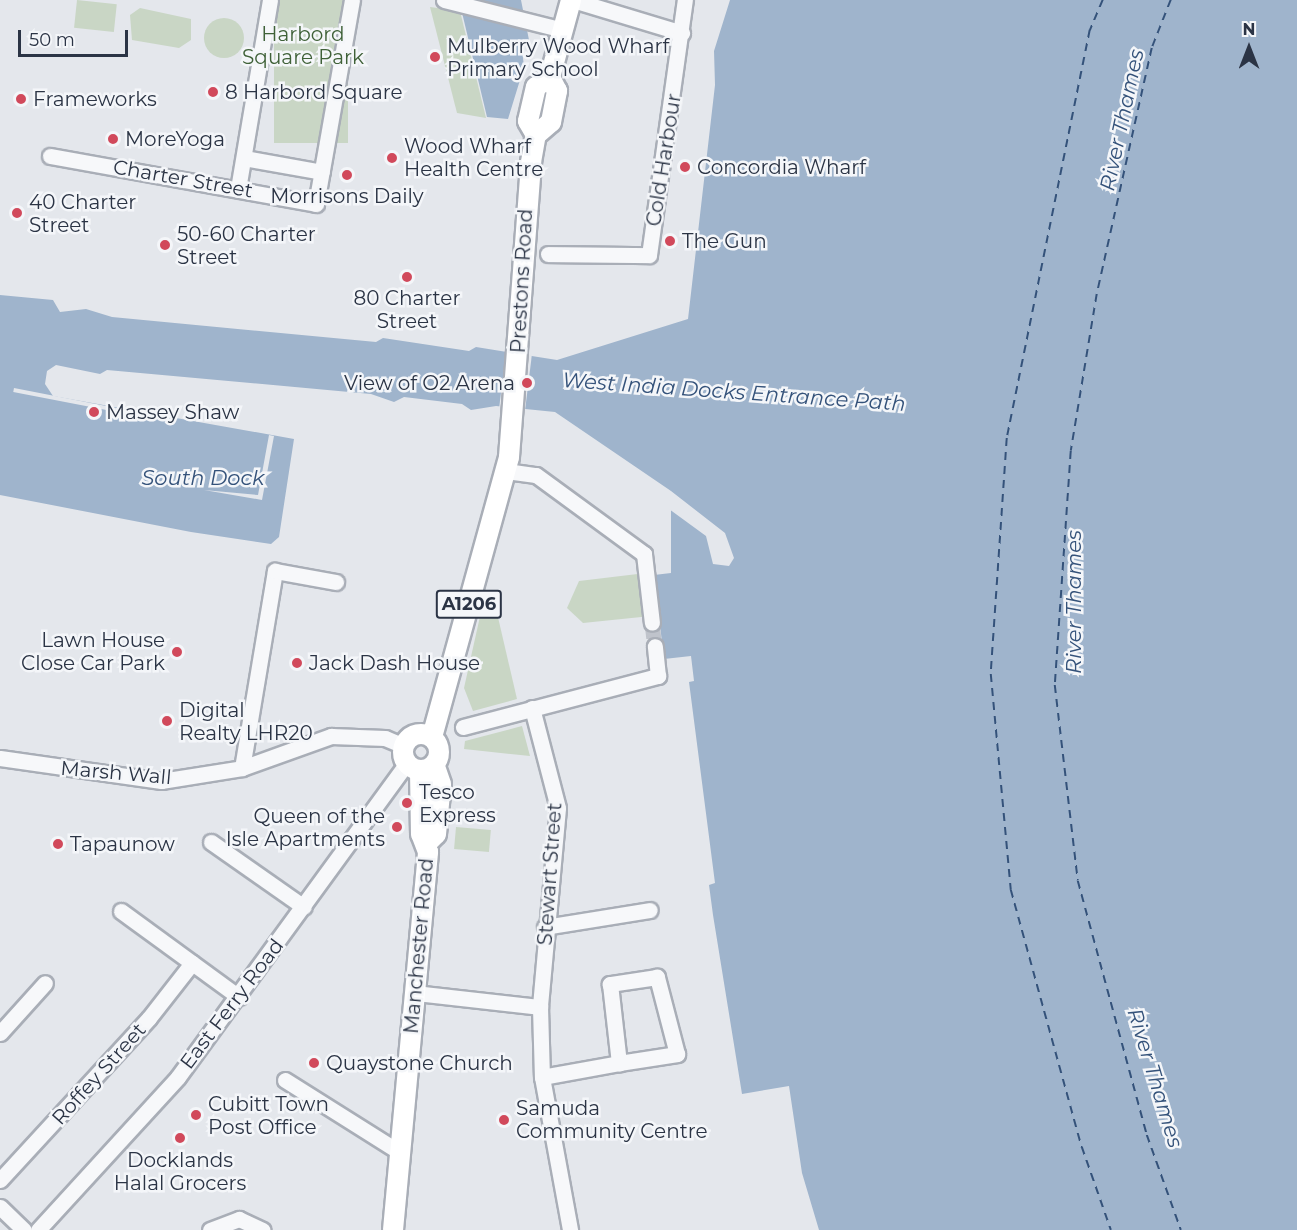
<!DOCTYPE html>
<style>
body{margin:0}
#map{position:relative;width:1297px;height:1230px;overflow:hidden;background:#e4e7ec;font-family:Montserrat,sans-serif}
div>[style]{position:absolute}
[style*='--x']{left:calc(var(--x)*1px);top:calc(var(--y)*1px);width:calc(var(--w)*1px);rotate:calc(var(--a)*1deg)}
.green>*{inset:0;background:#c9d6c5;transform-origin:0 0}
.round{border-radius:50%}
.water>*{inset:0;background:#9fb4cc}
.pier>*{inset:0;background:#e4e7ec;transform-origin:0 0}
.ferry>*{height:1.5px;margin-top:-0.75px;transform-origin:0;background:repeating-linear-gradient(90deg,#34527a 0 8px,transparent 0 14px)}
.minor-tunnel>*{height:15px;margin-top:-7.5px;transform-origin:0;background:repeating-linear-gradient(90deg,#bfc3cb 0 15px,transparent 0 23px)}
.roads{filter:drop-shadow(2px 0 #a9aeb7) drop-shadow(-2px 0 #a9aeb7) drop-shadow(0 2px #a9aeb7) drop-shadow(0 -2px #a9aeb7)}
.minor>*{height:15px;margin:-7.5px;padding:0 7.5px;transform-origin:7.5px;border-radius:7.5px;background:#f7f8fa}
.major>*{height:20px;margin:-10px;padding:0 10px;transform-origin:10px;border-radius:10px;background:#fff}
.major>.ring{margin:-10px;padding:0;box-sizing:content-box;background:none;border:20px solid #fff;border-radius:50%}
.dots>*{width:16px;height:16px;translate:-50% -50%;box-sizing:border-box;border:3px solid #f4f6f9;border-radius:50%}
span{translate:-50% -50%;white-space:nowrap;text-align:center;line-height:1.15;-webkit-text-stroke:5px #f4f6f9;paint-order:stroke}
.shield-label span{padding:2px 4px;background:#f4f6f9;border:2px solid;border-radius:4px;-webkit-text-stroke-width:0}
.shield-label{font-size:18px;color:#2b3445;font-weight:700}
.park-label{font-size:20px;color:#3f6138}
.poi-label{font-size:20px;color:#2b3445}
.left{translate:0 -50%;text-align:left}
.right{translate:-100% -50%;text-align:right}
.street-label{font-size:20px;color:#2b3445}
.water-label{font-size:21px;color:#34527a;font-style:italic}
.north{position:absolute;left:1219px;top:18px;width:60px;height:60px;-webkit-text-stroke:4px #f4f6f9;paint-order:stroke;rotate:0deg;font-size:16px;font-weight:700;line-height:24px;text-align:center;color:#2b3445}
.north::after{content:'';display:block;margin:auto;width:21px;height:27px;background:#2b3445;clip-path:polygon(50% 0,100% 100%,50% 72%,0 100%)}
.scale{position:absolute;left:18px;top:30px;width:110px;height:27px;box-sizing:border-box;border:3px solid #2b3445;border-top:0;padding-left:8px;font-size:18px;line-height:21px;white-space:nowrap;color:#2b3445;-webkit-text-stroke:4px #f4f6f9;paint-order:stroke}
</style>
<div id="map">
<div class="green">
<i style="left:77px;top:0;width:40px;height:28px;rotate:6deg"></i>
<i style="left:274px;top:0;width:74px;height:143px"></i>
<i style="clip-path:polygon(430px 7px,460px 11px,486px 118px,457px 113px)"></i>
<i style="clip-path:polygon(140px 8px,191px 19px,191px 40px,179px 48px,132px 40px,130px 15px)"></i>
<i class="round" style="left:204px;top:18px;width:40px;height:40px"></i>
<i style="clip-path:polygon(646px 573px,651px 616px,583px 623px,567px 608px,579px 581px)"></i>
<i style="clip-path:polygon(481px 612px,497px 613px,517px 699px,473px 711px,464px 688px)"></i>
<i style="clip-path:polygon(522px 726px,530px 756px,464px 749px,465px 741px)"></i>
<i style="left:456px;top:827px;width:35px;height:22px;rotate:5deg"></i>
</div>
<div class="water">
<i style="clip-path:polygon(459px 0,521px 0,529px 40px,521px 40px,524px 67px,508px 119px,487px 117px)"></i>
<i style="clip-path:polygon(730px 0,1297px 0,1297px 1230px,819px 1230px,802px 1173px,789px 1086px,742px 1094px,713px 915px,709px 885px,715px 883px,689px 682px,694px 681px,691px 656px,664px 659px,654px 575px,671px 573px,671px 491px,555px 412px,496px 406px,471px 410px,462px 404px,404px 397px,394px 402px,371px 394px,107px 370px,100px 374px,56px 365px,47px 371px,45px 384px,53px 396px,294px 439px,279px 537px,271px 544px,191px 532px,0 495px,0 295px,53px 300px,60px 312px,86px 309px,112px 317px,376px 342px,383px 338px,469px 351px,476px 347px,557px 360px,688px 319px,715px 85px,714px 51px)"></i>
</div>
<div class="pier">
<i style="left:506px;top:352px;width:26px;height:58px;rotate:7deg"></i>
<i style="left:14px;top:388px;width:120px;height:4px;rotate:11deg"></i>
<i style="clip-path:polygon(269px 435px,274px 436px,262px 500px,204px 490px,258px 495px)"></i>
<i style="clip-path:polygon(671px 491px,725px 533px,734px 558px,729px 566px,713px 564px,706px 536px,669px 509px)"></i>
</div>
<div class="ferry">
<i style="--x:1103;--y:0;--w:33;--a:113"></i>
<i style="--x:1090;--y:30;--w:416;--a:101.5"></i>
<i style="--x:1007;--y:438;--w:237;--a:93.9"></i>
<i style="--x:991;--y:674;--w:217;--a:84.7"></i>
<i style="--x:1011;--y:890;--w:267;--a:74.6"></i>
<i style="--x:1082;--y:1147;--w:88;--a:70.7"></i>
<i style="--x:1171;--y:0;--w:52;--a:111.6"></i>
<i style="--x:1152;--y:48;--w:252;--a:102.6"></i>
<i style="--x:1097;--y:294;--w:159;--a:99.4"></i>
<i style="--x:1071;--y:451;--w:235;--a:93.9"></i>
<i style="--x:1055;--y:685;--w:197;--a:83.3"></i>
<i style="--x:1078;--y:881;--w:263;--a:74.8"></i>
<i style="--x:1147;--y:1135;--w:101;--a:70.3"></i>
</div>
<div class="minor-tunnel">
<i style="--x:652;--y:623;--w:23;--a:83"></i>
</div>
<div class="roads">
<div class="minor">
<i style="--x:444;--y:0;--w:123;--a:14.1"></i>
<i style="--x:573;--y:0;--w:114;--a:16.8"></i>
<i style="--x:50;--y:156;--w:270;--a:10.2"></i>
<i style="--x:316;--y:204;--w:207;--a:-80"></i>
<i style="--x:244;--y:158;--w:79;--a:10.2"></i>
<i style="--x:238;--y:189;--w:192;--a:-80.4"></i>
<i style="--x:548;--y:254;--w:101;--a:0.6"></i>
<i style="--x:649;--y:255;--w:258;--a:-82"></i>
<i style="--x:506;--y:471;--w:30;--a:8"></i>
<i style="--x:536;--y:475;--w:134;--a:36.2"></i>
<i style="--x:644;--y:554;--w:69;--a:83.4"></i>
<i style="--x:532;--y:708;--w:103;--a:75.4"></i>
<i style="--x:558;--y:808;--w:200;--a:95.2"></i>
<i style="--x:540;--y:1007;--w:70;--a:88.4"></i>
<i style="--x:542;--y:1077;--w:156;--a:79.6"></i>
<i style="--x:463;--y:727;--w:202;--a:-14.7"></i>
<i style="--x:658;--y:676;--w:30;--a:-96"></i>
<i style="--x:0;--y:758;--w:163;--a:8.1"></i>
<i style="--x:161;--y:781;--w:82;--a:-9.1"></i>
<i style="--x:242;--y:768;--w:95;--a:-19.8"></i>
<i style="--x:331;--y:736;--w:54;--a:2.1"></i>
<i style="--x:385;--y:738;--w:21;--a:23"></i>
<i style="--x:242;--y:768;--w:200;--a:-80.5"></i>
<i style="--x:275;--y:571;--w:62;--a:10.2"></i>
<i style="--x:211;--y:842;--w:113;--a:35"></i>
<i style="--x:121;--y:911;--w:146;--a:36.1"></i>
<i style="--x:545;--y:927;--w:106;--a:-9.2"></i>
<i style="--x:415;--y:993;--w:126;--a:6.4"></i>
<i style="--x:0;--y:1033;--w:67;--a:-48"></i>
<i style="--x:542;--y:1077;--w:78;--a:-10.3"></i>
<i style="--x:619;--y:1063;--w:59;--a:-8.8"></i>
<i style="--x:677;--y:1054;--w:80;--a:-104.6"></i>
<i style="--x:657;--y:977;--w:48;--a:171.5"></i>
<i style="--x:610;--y:984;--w:80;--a:83.5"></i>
<i style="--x:285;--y:1080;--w:137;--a:32.2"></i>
<i style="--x:0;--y:1180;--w:220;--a:-47.4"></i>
<i style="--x:149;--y:1018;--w:70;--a:-52"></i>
<i style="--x:0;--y:1207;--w:33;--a:44"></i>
<i style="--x:38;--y:1230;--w:207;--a:-47.5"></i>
<i style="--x:178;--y:1077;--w:389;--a:-53.9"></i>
<i style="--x:210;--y:1230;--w:31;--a:-21"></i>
<i style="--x:239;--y:1219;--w:26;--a:25"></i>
</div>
<div class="major">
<i style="--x:536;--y:135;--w:16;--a:-120"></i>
<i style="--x:528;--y:121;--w:35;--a:-77"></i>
<i style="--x:536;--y:87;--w:17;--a:-36"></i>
<i style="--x:550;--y:77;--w:80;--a:-74.7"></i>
<i class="ring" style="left:403px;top:734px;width:16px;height:16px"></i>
<i style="--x:432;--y:737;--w:290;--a:-74.6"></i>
<i style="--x:509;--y:457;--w:296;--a:-85.7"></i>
<i style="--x:531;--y:162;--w:27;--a:-80"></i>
<i style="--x:536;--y:135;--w:20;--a:-41"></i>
<i style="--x:551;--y:122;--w:32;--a:-79"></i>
<i style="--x:557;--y:91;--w:16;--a:-117"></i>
<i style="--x:428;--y:842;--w:11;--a:-45"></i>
<i style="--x:436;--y:834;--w:50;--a:-84.3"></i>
<i style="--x:441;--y:784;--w:21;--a:-109"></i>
<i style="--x:393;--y:1230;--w:380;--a:-84.7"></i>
<i style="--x:428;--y:852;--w:19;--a:-111"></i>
<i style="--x:421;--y:834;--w:64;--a:-90.9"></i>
</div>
</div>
<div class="dots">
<i style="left:435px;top:57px;background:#d1495b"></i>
<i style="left:213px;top:92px;background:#d1495b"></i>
<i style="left:21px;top:99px;background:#d1495b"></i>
<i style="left:113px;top:139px;background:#d1495b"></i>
<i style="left:392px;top:158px;background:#d1495b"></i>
<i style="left:685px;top:167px;background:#d1495b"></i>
<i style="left:347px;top:175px;background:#d1495b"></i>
<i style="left:17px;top:213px;background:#d1495b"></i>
<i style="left:670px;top:241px;background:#d1495b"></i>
<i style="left:165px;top:245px;background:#d1495b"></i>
<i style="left:407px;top:277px;background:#d1495b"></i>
<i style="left:527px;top:383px;background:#d1495b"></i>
<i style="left:94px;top:412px;background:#d1495b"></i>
<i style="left:177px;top:652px;background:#d1495b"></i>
<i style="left:297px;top:663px;background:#d1495b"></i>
<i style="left:167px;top:721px;background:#d1495b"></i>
<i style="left:407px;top:803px;background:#d1495b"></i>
<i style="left:397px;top:827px;background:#d1495b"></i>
<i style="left:58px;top:844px;background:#d1495b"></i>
<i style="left:314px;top:1063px;background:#d1495b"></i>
<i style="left:196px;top:1115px;background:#d1495b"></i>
<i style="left:504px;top:1120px;background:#d1495b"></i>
<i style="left:180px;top:1138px;background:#d1495b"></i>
</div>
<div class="shield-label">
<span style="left:469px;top:604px">A1206</span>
</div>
<div class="park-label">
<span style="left:303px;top:46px">Harbord<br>Square Park</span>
</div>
<div class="poi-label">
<span class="left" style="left:447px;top:58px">Mulberry Wood Wharf<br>Primary School</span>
<span class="left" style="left:225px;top:92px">8 Harbord Square</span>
<span class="left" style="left:33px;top:99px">Frameworks</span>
<span class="left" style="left:125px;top:139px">MoreYoga</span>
<span class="left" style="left:404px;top:158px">Wood Wharf<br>Health Centre</span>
<span class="left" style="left:697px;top:167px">Concordia Wharf</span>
<span style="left:347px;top:196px">Morrisons Daily</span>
<span class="left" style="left:29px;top:214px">40 Charter<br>Street</span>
<span class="left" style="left:177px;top:246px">50-60 Charter<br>Street</span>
<span class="left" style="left:682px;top:241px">The Gun</span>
<span style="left:407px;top:310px">80 Charter<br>Street</span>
<span class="right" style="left:515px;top:383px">View of O2 Arena</span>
<span class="left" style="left:106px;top:412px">Massey Shaw</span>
<span class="right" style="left:165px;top:652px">Lawn House<br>Close Car Park</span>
<span class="left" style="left:309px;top:663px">Jack Dash House</span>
<span class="left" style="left:179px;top:722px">Digital<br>Realty LHR20</span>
<span class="left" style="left:419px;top:804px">Tesco<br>Express</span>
<span class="right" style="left:385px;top:828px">Queen of the<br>Isle Apartments</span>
<span class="left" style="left:70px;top:844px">Tapaunow</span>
<span class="left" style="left:326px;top:1063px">Quaystone Church</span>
<span class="left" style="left:208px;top:1116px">Cubitt Town<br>Post Office</span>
<span class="left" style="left:516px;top:1120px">Samuda<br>Community Centre</span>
<span style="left:180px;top:1172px">Docklands<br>Halal Grocers</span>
</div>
<div class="street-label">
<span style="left:664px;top:160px;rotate:-81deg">Cold Harbour</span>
<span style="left:183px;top:179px;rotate:10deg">Charter Street</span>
<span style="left:522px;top:281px;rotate:-87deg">Prestons Road</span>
<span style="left:116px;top:773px;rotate:5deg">Marsh Wall</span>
<span style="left:550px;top:874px;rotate:-86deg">Stewart Street</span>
<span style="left:419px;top:946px;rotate:-85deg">Manchester Road</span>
<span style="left:232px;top:1004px;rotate:-53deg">East Ferry Road</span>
<span style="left:99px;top:1074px;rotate:-48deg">Roffey Street</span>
</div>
<div class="water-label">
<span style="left:1122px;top:120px;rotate:-78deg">River Thames</span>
<span style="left:734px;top:392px;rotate:4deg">West India Docks Entrance Path</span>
<span style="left:203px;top:478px">South Dock</span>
<span style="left:1074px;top:602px;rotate:-90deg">River Thames</span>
<span style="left:1155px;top:1078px;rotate:73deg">River Thames</span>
</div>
<div class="north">N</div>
<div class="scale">50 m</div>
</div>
